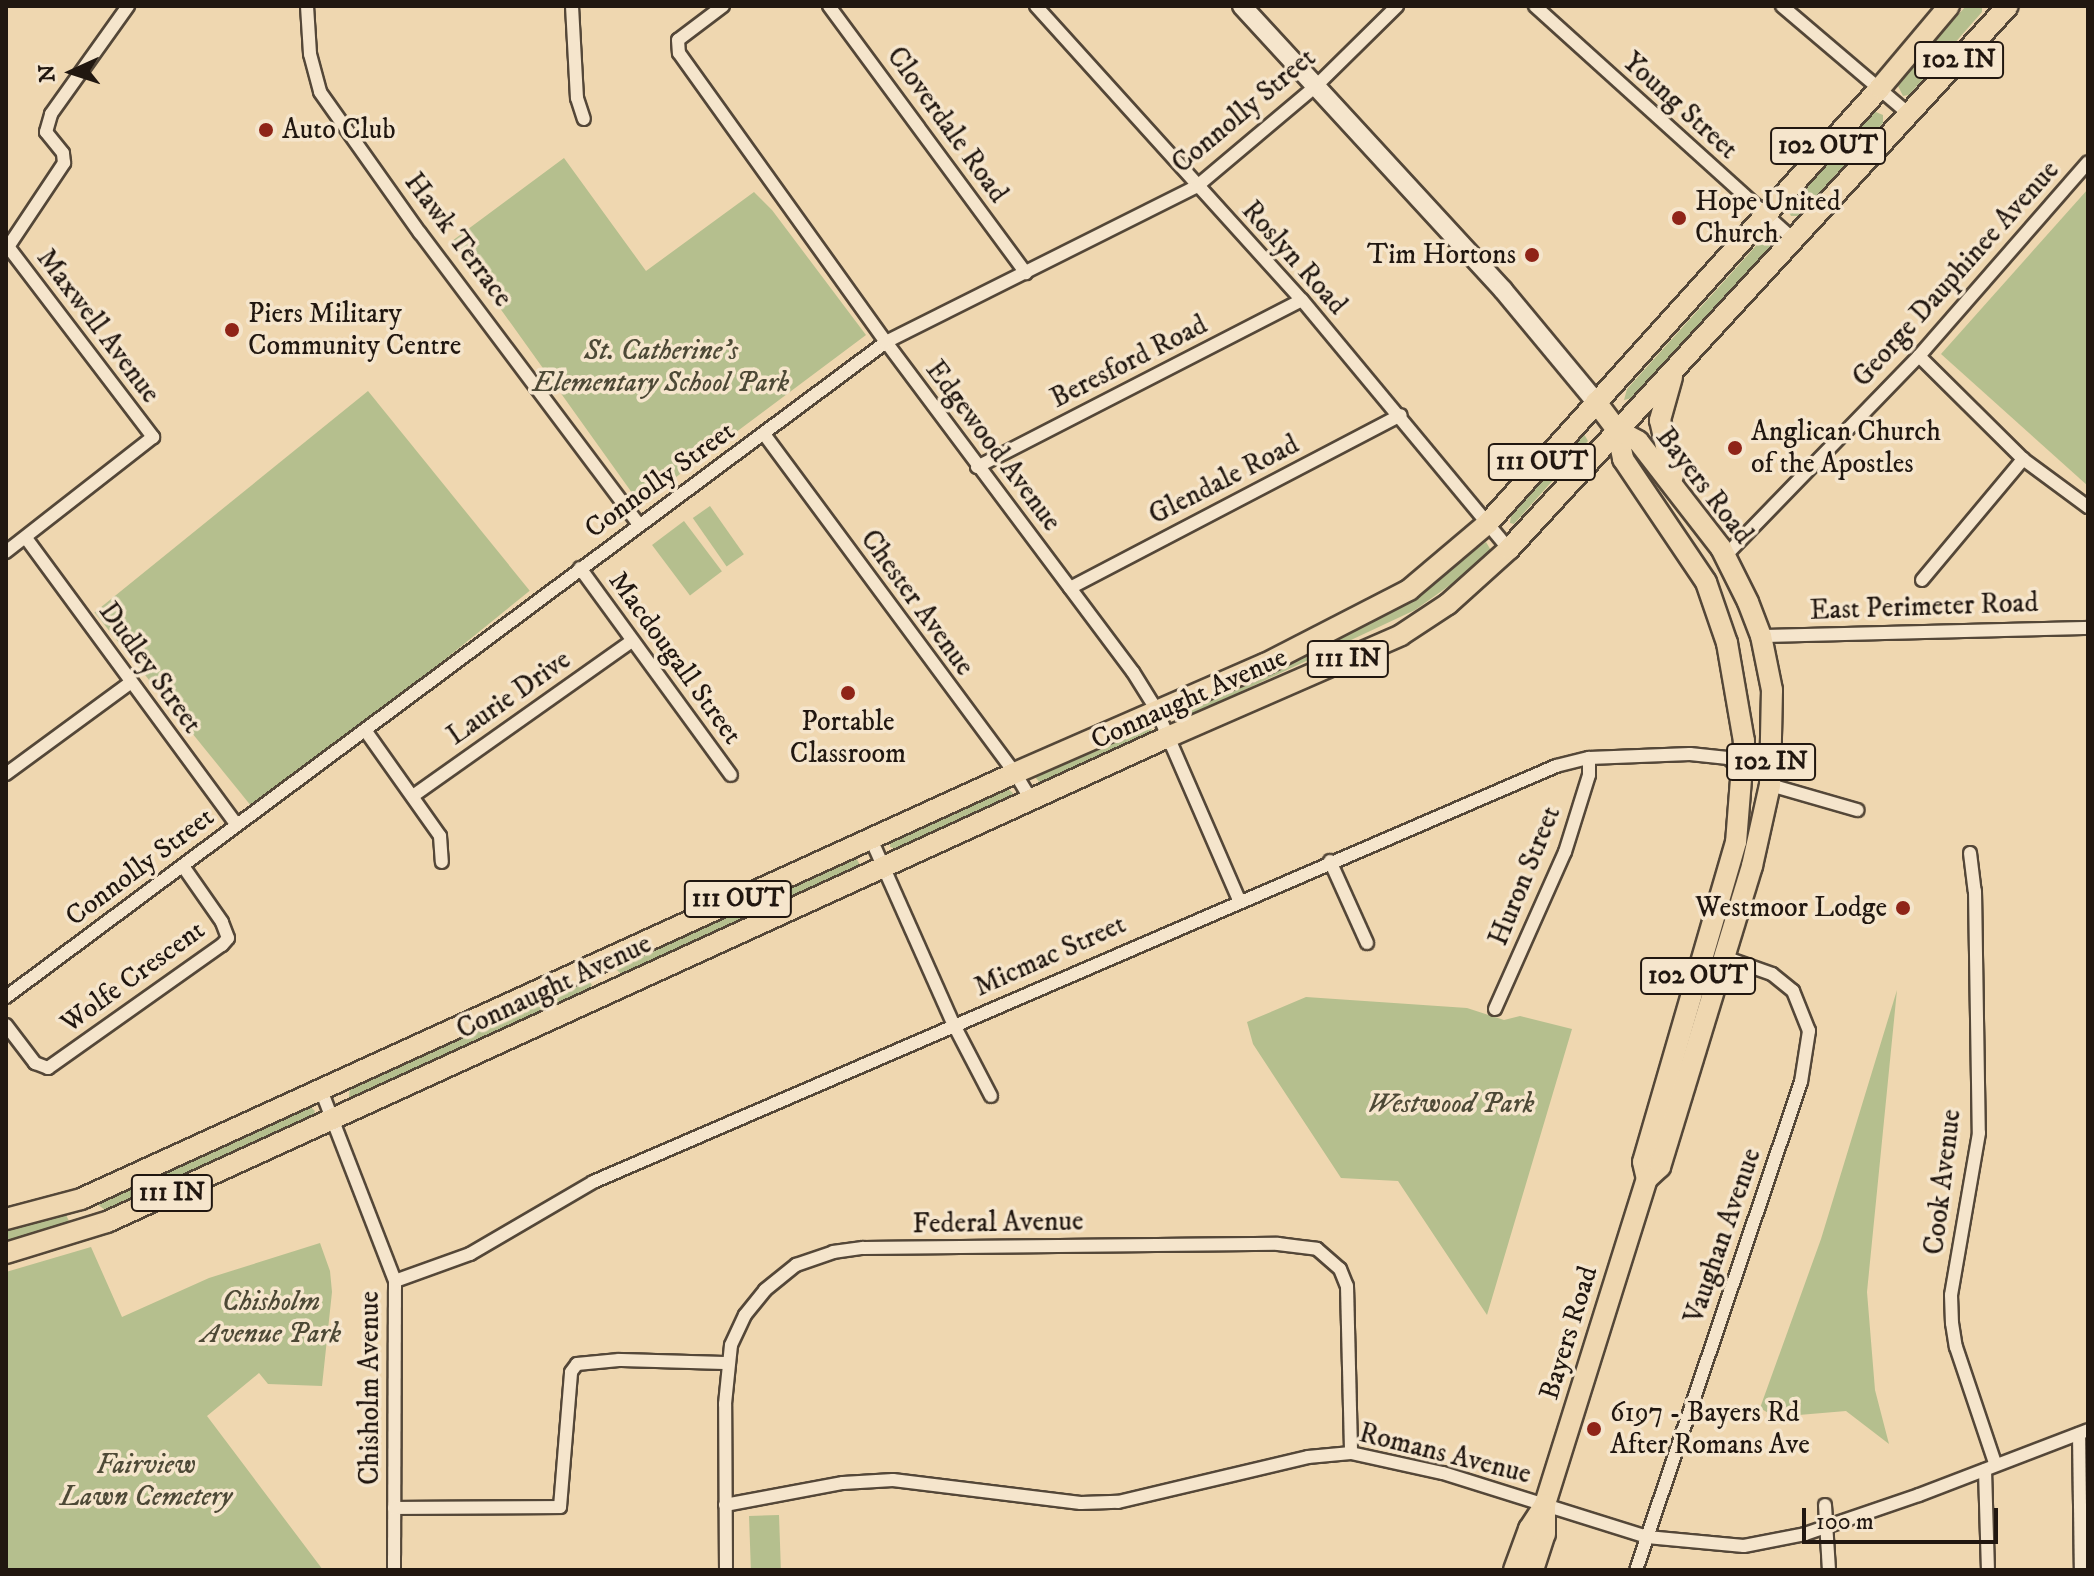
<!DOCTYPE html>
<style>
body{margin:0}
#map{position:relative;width:2094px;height:1576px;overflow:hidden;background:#efd7b0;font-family:"IM FELL DW Pica",serif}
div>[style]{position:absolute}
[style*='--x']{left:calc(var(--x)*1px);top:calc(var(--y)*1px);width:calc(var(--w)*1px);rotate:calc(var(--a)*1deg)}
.green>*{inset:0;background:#b5bf8e;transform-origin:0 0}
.roads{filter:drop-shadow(2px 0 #544738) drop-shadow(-2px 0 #544738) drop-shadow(0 2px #544738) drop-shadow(0 -2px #544738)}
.minor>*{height:12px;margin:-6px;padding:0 6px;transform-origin:6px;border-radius:6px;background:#f5e5cc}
.secondary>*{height:18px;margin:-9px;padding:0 9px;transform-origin:9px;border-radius:9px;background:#f5e5cc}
.primary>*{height:20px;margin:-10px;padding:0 10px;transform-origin:10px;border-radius:10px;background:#efd7b0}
.dots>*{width:22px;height:22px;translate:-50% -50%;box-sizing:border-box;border:4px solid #f5e5cc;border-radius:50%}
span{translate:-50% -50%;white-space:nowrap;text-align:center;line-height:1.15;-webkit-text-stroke:7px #f5e5cc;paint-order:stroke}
.shield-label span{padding:2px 6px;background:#f5e5cc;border:2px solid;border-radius:6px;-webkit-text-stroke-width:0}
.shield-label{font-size:26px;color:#211710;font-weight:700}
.street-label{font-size:28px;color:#211710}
.poi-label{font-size:28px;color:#211710}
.left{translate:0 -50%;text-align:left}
.right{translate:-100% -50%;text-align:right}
.park-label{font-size:28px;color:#4d4936;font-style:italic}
.frame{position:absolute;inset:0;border:8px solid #211710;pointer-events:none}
.north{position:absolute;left:32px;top:32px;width:80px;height:80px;-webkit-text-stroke:6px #f5e5cc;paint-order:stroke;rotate:267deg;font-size:22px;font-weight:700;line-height:32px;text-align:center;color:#211710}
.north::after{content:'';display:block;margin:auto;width:28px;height:36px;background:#211710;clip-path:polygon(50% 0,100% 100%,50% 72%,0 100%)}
.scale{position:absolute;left:1802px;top:1508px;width:196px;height:36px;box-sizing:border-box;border:4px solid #211710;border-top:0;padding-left:10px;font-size:24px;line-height:28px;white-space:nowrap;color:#211710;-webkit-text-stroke:6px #f5e5cc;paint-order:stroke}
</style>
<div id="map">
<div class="green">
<i style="clip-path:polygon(1966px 6px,1982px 6px,1982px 12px,1909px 95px,1903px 96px,1897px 84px)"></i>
<i style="clip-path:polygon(1876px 112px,1883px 115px,1883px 123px,1798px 216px,1791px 216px,1787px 208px,1871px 113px)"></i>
<i style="clip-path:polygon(564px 158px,646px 271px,754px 192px,772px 210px,866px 335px,640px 504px,452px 241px)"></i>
<i style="clip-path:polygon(2088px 189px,2088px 486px,1941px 354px)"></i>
<i style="clip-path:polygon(1763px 238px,1769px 238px,1772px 247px,1636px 397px,1624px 400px,1627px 389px)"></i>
<i style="left:368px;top:391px;width:257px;height:352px;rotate:51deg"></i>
<i style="clip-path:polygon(1584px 434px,1588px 441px,1514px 524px,1510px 523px,1511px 515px)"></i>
<i style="left:710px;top:506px;width:59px;height:21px;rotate:55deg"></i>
<i style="left:684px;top:521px;width:63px;height:40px;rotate:53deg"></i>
<i style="clip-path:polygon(1486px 542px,1492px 552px,1488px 558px,1415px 610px,1189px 716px,1188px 707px,1419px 593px)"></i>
<i style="clip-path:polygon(1147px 723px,1152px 726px,1151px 736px,1042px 785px,1035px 777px,1036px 771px)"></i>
<i style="clip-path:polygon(1003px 785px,1013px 793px,1010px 798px,896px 849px,890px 847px,891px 836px)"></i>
<i style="clip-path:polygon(854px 854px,860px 865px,855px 869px,622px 975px,614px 967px,616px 962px)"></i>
<i style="clip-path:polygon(587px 978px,592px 985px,586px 992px,354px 1099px,349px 1097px,350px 1085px)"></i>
<i style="clip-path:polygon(1897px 990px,1867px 1292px,1875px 1390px,1889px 1444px,1846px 1411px,1775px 1417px,1760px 1408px,1821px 1239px)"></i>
<i style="clip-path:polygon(1306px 997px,1467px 1008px,1504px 1020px,1520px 1016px,1572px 1029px,1487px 1315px,1398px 1181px,1341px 1178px,1253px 1044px,1247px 1022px)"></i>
<i style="clip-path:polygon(304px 1106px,310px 1106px,315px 1111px,311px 1120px,105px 1210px,97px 1204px,99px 1199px)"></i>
<i style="clip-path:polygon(65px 1213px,69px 1221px,61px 1227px,6px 1240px,6px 1225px)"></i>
<i style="clip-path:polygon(320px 1243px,330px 1271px,332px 1292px,322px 1386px,268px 1384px,259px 1373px,207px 1416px,323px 1570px,6px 1570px,6px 1272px,91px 1247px,122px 1317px,209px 1278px)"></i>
<i style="left:779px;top:1515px;width:55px;height:30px;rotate:88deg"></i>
</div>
<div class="roads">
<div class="minor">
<i style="--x:307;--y:6;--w:48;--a:86.4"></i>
<i style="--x:310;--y:54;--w:39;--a:75"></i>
<i style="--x:320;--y:92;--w:173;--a:54.7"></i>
<i style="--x:420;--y:233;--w:365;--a:53.1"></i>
<i style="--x:572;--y:6;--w:92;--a:86.9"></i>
<i style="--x:577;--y:98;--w:22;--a:72"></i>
<i style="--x:723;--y:6;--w:56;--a:142.9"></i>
<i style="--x:678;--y:40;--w:13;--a:86"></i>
<i style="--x:679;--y:53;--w:355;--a:54.4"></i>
<i style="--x:886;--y:342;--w:412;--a:53.2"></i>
<i style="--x:1133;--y:672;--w:44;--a:58.1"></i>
<i style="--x:1156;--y:709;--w:208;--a:66.5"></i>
<i style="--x:829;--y:6;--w:332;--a:53.6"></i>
<i style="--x:1036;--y:6;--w:396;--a:47.9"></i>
<i style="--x:1302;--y:300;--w:324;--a:50.3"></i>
<i style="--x:1535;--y:6;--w:349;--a:42.1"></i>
<i style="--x:1782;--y:6;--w:168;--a:40.4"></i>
<i style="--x:6;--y:244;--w:243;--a:52.7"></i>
<i style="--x:153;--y:437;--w:187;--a:142"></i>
<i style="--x:6;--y:250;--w:105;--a:-56.3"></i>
<i style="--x:64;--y:163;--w:10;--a:-96"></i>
<i style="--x:63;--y:153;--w:27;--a:-129"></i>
<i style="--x:46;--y:132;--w:19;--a:-74"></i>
<i style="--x:51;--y:114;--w:133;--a:-54.5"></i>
<i style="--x:1919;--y:356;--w:146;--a:44.7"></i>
<i style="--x:2023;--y:459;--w:81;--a:36.4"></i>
<i style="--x:764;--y:434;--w:422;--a:53.5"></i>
<i style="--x:1015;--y:773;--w:31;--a:59"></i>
<i style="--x:977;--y:467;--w:365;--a:-27.2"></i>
<i style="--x:26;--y:538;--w:356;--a:53.7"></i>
<i style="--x:1726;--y:555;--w:277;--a:-45.9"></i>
<i style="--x:1919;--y:356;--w:257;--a:-48.9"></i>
<i style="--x:580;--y:568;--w:256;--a:53.9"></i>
<i style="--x:1922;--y:580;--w:158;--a:-50.1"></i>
<i style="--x:1070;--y:588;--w:373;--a:-27.6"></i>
<i style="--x:1761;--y:636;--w:327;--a:-1.4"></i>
<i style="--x:365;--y:730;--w:130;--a:54.7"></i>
<i style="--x:440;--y:836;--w:26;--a:86"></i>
<i style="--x:6;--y:774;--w:154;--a:-36.3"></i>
<i style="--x:1770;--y:785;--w:91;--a:16"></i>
<i style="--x:413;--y:796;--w:268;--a:-35.3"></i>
<i style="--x:871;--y:839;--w:204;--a:66"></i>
<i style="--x:954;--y:1025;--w:80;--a:62.5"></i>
<i style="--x:1970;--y:853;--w:38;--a:83"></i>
<i style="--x:1975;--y:891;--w:242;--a:89.1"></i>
<i style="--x:1979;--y:1133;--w:164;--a:99.8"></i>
<i style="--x:1951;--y:1295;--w:28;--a:88"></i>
<i style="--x:1952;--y:1323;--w:24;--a:81"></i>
<i style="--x:1956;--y:1347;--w:122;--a:71.4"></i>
<i style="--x:1330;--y:861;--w:90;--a:65.7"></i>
<i style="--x:6;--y:997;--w:1097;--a:-36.66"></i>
<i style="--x:886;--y:342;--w:347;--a:-26.6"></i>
<i style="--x:1196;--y:187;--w:157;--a:-40.1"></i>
<i style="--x:1316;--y:86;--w:114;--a:-44.6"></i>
<i style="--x:1495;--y:1009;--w:172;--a:-66"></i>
<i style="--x:1565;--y:852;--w:81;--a:-72.7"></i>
<i style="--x:1589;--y:775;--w:17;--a:-90"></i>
<i style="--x:6;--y:1025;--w:48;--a:52.7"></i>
<i style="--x:35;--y:1063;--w:14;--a:21"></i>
<i style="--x:48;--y:1068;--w:213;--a:-35.3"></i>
<i style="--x:222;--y:945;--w:9;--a:-49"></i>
<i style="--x:228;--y:938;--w:17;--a:-111"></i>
<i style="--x:222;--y:922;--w:68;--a:-124.9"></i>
<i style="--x:321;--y:1090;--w:205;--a:68.8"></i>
<i style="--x:395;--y:1281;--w:289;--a:90.2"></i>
<i style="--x:395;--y:1281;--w:80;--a:-19.8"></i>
<i style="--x:470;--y:1254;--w:143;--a:-30.3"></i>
<i style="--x:593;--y:1182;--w:1049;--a:-23.36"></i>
<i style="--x:1556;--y:766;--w:34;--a:-14"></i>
<i style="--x:1589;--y:758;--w:101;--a:-2.3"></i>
<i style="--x:1690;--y:754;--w:38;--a:6"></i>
<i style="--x:1728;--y:758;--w:20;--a:41"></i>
<i style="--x:2079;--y:1434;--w:136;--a:89.2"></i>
<i style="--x:1985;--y:1470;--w:100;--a:88.3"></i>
<i style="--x:725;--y:1505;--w:120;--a:-10.6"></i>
<i style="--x:843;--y:1483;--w:50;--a:-3.4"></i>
<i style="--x:893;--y:1480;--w:189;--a:7"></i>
<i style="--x:1081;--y:1503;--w:37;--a:-2"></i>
<i style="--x:1118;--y:1502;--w:195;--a:-13.3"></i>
<i style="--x:1308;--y:1457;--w:43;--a:-5.3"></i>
<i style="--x:1351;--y:1453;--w:94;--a:12.3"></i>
<i style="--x:1443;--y:1473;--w:214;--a:17.4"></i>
<i style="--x:1647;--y:1537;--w:97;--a:5.3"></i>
<i style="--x:1744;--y:1546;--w:62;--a:-11.1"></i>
<i style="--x:1805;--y:1534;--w:120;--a:-18.9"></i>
<i style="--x:1919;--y:1495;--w:181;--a:-21"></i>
<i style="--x:1825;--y:1505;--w:65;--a:86.5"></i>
<i style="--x:394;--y:1508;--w:166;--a:-0.3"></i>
<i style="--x:560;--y:1507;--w:135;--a:-85.3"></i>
<i style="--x:571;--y:1372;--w:10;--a:-53"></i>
<i style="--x:577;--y:1364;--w:42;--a:-5.4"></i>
<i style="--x:619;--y:1360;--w:108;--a:1.6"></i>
<i style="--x:726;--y:1570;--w:166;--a:-90.3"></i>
<i style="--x:725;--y:1404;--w:59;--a:-84.2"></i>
<i style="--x:731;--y:1345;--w:33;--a:-65"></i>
<i style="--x:745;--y:1315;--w:32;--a:-51"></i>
<i style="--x:765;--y:1290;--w:40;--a:-39"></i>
<i style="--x:796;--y:1265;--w:39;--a:-19"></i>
<i style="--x:833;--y:1252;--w:30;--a:-8"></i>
<i style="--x:863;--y:1248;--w:415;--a:-0.6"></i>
<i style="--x:1278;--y:1244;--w:39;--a:7"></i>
<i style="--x:1317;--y:1249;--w:30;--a:41"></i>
<i style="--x:1340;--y:1269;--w:18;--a:68"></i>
<i style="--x:1347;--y:1286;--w:167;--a:88.6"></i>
<i style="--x:1636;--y:1570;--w:515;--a:-71.32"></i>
<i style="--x:1801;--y:1082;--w:52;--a:-81.1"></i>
<i style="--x:1809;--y:1031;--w:43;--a:-111.8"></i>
<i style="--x:1793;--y:991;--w:27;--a:-141"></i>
<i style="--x:1772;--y:974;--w:51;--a:-160.5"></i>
</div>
<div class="secondary">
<i style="--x:1242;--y:6;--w:386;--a:47.4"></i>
<i style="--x:1503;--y:290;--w:146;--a:50.3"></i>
</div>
<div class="primary">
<i style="--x:1672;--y:377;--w:45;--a:105.6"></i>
<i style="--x:1660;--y:420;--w:58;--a:77.2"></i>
<i style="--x:1596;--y:402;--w:35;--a:53"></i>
<i style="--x:1617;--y:430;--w:30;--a:78"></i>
<i style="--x:1623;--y:459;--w:148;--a:56"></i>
<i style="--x:1706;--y:582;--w:65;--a:71"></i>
<i style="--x:1727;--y:643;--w:99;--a:80.2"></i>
<i style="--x:1744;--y:741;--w:101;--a:94.5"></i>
<i style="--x:1736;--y:842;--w:333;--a:106.2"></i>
<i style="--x:1643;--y:1162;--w:17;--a:77"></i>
<i style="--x:6;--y:1219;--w:78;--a:-14.9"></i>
<i style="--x:81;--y:1199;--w:1027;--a:-24.52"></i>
<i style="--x:1015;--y:773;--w:273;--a:-23.6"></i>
<i style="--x:1265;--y:664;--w:162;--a:-27.2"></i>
<i style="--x:1409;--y:590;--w:104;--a:-40.3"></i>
<i style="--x:1488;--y:523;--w:586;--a:-47.98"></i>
<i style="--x:1880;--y:88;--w:107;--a:-49.9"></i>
<i style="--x:6;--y:1253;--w:106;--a:-17.1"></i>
<i style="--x:107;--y:1222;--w:1167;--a:-24.57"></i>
<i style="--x:1168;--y:737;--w:254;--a:-23.6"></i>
<i style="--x:1401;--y:635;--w:56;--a:-33.4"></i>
<i style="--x:1448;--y:604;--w:82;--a:-42"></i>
<i style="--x:1509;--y:549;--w:737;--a:-47.42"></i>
<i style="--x:1514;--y:1570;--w:44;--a:-69.9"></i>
<i style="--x:1529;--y:1529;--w:30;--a:-57"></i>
<i style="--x:1545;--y:1504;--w:341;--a:-72.6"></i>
<i style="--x:1647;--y:1179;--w:18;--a:-43"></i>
<i style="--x:1660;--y:1167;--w:315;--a:-73"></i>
<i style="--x:1752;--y:866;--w:83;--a:-77.5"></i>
<i style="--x:1770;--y:785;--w:95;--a:-88.8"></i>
<i style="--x:1772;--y:690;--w:55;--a:-101.5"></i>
<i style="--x:1761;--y:636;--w:36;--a:-111"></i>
<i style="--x:1748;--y:602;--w:60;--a:-116.6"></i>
<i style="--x:1721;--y:548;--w:135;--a:-127.8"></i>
<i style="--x:1638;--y:441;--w:24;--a:-152"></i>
<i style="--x:1533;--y:1570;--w:38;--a:-72"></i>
<i style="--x:1545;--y:1534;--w:30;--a:-90"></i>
</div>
</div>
<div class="dots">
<i style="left:266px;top:130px;background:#8f2418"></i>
<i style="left:1679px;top:218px;background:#8f2418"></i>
<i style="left:1532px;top:255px;background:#8f2418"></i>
<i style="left:232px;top:330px;background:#8f2418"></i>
<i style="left:1735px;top:448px;background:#8f2418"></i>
<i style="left:848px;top:693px;background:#8f2418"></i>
<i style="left:1903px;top:908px;background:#8f2418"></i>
<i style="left:1594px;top:1429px;background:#8f2418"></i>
</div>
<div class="shield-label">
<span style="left:1959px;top:60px">102 IN</span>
<span style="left:1828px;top:146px">102 OUT</span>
<span style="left:1542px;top:462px">111 OUT</span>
<span style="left:1348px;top:659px">111 IN</span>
<span style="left:1771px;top:762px">102 IN</span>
<span style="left:738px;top:899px">111 OUT</span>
<span style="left:1698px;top:976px">102 OUT</span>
<span style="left:172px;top:1193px">111 IN</span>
</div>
<div class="street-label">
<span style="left:1680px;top:106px;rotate:42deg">Young Street</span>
<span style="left:1244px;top:111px;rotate:-40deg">Connolly Street</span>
<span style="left:947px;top:125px;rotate:54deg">Cloverdale Road</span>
<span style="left:458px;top:240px;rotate:53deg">Hawk Terrace</span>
<span style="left:1294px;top:258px;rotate:48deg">Roslyn Road</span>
<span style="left:1956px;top:274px;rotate:-48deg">George Dauphinee Avenue</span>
<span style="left:98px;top:326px;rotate:53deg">Maxwell Avenue</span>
<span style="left:1129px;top:362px;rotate:-27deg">Beresford Road</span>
<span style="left:993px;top:446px;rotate:53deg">Edgewood Avenue</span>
<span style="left:660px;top:480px;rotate:-36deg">Connolly Street</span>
<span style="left:1224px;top:480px;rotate:-27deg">Glendale Road</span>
<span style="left:1704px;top:486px;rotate:52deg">Bayers Road</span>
<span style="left:917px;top:603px;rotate:54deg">Chester Avenue</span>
<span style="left:1924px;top:607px;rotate:-2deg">East Perimeter Road</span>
<span style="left:675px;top:658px;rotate:54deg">Macdougall Street</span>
<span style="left:150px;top:668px;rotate:54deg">Dudley Street</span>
<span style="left:509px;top:698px;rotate:-35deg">Laurie Drive</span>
<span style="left:1189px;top:699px;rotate:-24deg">Connaught Avenue</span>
<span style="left:140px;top:867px;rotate:-37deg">Connolly Street</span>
<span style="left:1525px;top:876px;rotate:-68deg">Huron Street</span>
<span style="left:1050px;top:956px;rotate:-24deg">Micmac Street</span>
<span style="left:133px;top:977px;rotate:-36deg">Wolfe Crescent</span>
<span style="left:554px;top:987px;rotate:-25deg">Connaught Avenue</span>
<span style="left:1943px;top:1182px;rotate:-83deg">Cook Avenue</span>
<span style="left:998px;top:1223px;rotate:-1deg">Federal Avenue</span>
<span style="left:1723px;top:1236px;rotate:-71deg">Vaughan Avenue</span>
<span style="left:1569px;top:1333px;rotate:-73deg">Bayers Road</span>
<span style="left:370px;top:1388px;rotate:-90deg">Chisholm Avenue</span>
<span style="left:1445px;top:1454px;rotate:14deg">Romans Avenue</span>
</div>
<div class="poi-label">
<span class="left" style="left:282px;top:130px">Auto Club</span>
<span class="left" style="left:1695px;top:218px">Hope United<br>Church</span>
<span class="right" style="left:1516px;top:255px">Tim Hortons</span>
<span class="left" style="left:248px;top:330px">Piers Military<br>Community Centre</span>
<span class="left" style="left:1751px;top:448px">Anglican Church<br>of the Apostles</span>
<span style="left:848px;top:738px">Portable<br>Classroom</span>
<span class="right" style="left:1887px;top:908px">Westmoor Lodge</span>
<span class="left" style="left:1610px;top:1429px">6197 - Bayers Rd<br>After Romans Ave</span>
</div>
<div class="park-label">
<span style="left:661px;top:367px">St. Catherine's<br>Elementary School Park</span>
<span style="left:1451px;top:1104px">Westwood Park</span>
<span style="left:271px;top:1318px">Chisholm<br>Avenue Park</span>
<span style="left:146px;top:1481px">Fairview<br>Lawn Cemetery</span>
</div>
<div class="frame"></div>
<div class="north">N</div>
<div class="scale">100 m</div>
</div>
